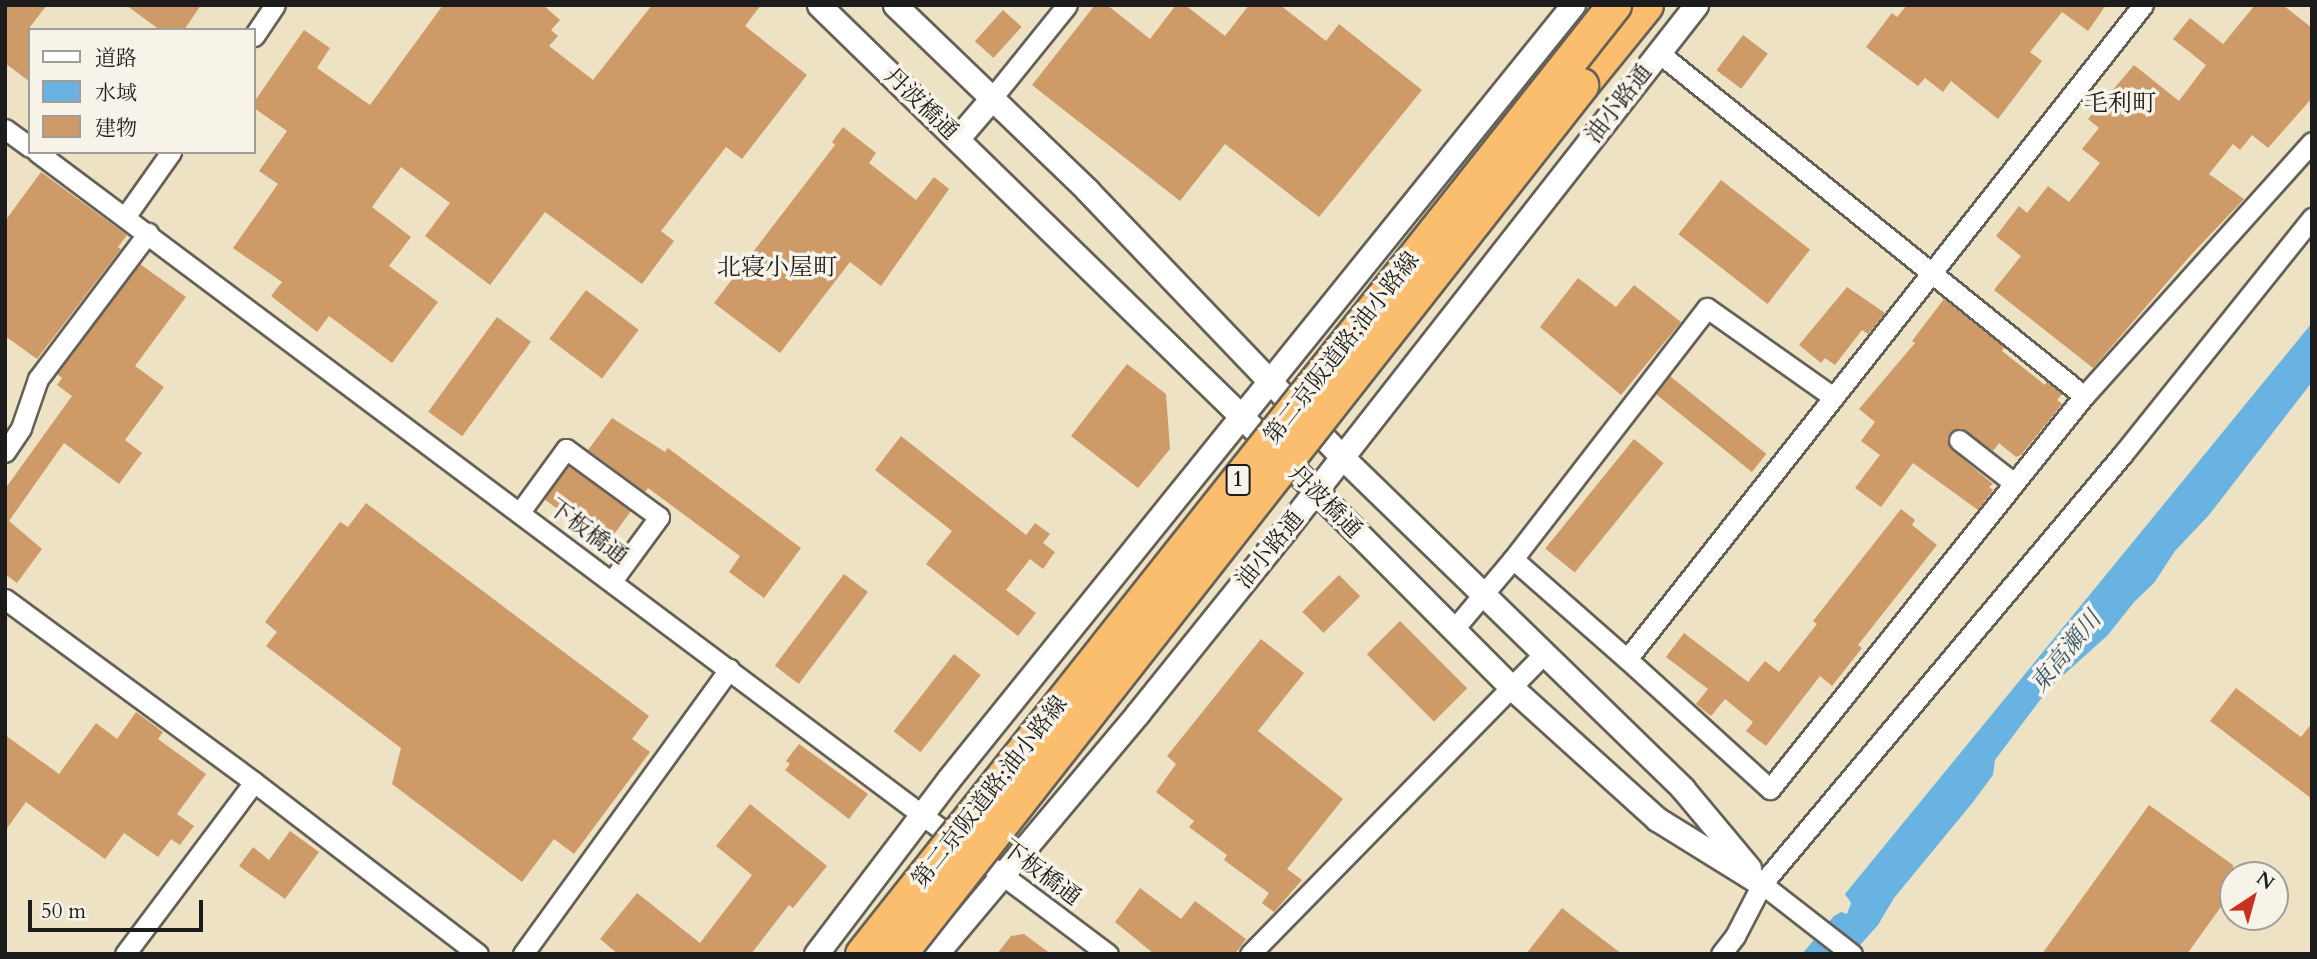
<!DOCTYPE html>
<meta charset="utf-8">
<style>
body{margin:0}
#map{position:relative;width:2317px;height:959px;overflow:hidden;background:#eee2c4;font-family:Cardo,"Noto Serif JP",serif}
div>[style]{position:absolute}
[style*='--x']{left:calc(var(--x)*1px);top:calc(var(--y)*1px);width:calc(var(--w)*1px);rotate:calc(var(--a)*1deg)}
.water>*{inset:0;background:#68b3e1}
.building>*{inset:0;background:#ce9a68;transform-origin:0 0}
.roads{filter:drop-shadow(2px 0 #666157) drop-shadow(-2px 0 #666157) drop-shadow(0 2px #666157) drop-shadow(0 -2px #666157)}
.minor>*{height:19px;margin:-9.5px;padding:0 9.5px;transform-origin:9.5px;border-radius:9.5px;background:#fff}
.tertiary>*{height:23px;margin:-11.5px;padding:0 11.5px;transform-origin:11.5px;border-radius:11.5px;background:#fff}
.motorway>*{height:33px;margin:-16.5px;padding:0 16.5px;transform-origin:16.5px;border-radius:16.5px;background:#fbbe6e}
.bridges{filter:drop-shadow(2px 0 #666157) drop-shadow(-2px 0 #666157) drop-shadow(0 2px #666157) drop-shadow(0 -2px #666157)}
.motorway-bridge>*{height:33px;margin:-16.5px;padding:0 16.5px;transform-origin:16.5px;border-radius:16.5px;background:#fbbe6e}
span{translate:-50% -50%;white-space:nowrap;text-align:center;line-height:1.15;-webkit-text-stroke:7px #f7f3e8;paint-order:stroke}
.shield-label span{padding:2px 5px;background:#f7f3e8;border:2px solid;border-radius:5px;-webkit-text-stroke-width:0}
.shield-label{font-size:21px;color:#1c1c1c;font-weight:700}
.street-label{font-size:23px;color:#1c1c1c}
.neighbourhood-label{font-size:24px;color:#1c1c1c}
.water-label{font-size:24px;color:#3a586b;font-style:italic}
.frame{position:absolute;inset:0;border:7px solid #1c1c1c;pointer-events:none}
.legend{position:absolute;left:28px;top:28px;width:228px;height:126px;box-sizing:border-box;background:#f7f3e8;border:2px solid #9f9d96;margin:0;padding:9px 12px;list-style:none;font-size:21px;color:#1c1c1c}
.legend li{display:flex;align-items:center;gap:14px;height:35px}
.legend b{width:35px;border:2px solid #9f9d96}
.north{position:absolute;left:2219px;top:861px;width:70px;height:70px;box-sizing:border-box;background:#f7f3e8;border:2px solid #9f9d96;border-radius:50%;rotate:36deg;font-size:19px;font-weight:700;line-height:28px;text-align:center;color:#1c1c1c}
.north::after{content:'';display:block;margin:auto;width:24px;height:32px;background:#c8321e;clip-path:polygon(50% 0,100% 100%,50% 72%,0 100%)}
.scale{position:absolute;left:28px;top:900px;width:175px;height:32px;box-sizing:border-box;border:4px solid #1c1c1c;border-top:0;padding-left:9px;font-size:21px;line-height:24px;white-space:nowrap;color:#1c1c1c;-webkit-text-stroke:5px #f7f3e8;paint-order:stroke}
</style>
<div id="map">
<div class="water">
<i style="clip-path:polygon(2312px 323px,2312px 382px,2209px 515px,2175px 551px,2154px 583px,2134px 602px,2108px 635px,2049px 688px,1995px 760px,1993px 775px,1973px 802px,1894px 898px,1878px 925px,1852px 954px,1802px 954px,1834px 916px,1841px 912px,1847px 914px,1851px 903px,1845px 894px)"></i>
</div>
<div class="building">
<i style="clip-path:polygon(5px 5px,47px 5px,30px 27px,30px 82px,5px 63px)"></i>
<i style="clip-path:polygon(126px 5px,201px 5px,184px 30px,160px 30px)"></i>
<i style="clip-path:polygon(443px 5px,543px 5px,560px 20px,551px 30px,558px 36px,549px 46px,593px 80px,652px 5px,761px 5px,745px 26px,807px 75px,742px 159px,726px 147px,661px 231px,674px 241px,642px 284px,545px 212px,490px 285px,425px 236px,450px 203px,401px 167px,372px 207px,411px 237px,389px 266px,438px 302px,392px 363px,329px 316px,317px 332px,271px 296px,282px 282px,233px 248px,278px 184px,259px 171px,287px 131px,254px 108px,254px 102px,304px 30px,330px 48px,317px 68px,370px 105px)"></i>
<i style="clip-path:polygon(1095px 5px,1107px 5px,1150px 39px,1176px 5px,1185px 5px,1225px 36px,1249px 5px,1280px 5px,1326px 41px,1339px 24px,1422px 90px,1319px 217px,1225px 144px,1180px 201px,1032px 85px)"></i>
<i style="clip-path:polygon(1907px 5px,2106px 5px,2088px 31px,2062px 12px,2030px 52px,2042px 61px,1998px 119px,1951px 81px,1943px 92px,1925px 78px,1918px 86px,1866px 47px,1892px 13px,1897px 17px)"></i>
<i style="clip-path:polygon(2255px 5px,2283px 5px,2312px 28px,2312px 98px,2268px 148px,2252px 135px,2240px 150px,2233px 144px,2209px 174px,2244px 199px,2189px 257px,2093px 368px,1994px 290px,2021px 256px,1996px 236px,2019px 206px,2027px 213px,2048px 186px,2069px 202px,2100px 163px,2082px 149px,2099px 128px,2088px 119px,2134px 65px,2179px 101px,2206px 65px,2173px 39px,2190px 18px,2223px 44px)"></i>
<i style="left:1003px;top:10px;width:25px;height:42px;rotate:42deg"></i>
<i style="left:1743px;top:35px;width:31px;height:44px;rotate:37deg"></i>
<i style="clip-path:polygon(843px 127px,876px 153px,869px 163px,916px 200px,934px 177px,949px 189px,881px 286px,850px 262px,780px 353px,714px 303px,835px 145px,832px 142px)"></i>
<i style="clip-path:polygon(41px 172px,127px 235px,118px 247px,121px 249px,37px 359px,5px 336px,5px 221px)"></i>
<i style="left:1721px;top:180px;width:113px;height:69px;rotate:38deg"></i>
<i style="clip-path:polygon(140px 264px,186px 297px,135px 366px,164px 387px,125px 440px,142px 453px,119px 484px,64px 443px,9px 521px,42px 549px,17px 583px,5px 574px,5px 489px,72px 396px,57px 385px,62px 378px,57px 374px)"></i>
<i style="clip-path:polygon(1578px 278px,1616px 307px,1634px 285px,1681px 322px,1621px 395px,1540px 327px)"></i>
<i style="clip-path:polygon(1847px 287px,1885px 313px,1868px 334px,1862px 330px,1835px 365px,1825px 358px,1821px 363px,1799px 345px)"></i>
<i style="left:586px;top:290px;width:66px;height:61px;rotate:37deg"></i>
<i style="clip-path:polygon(1944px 299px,2004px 347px,2002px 351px,2045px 385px,2047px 382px,2062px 394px,2057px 400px,2062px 404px,2021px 455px,2016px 457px,1999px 443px,1993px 451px,1961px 428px,1950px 432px,1947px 439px,1951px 449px,1993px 484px,1989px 487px,1993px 490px,1978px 510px,1913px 463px,1881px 507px,1855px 488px,1880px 455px,1861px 441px,1875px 422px,1859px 409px,1915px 343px,1912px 341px)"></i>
<i style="left:497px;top:317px;width:42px;height:117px;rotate:36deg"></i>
<i style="clip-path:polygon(1127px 364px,1166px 394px,1170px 449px,1138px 488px,1071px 436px)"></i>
<i style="left:1670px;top:376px;width:124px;height:23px;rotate:39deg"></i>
<i style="clip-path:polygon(612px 418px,665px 452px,668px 448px,801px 548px,764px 598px,729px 572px,740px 556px,648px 488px,645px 492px,588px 450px)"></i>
<i style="clip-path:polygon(901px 436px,1026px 535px,1035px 523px,1050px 534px,1043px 543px,1055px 552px,1043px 569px,1030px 559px,1006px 590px,1036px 613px,1018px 636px,926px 564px,952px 531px,875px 470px)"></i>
<i style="left:1634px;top:439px;width:38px;height:141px;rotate:39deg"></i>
<i style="clip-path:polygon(569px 466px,631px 511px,612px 537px,572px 508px,567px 516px,544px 499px)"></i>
<i style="clip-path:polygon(366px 503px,649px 716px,632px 739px,650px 752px,574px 854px,554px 839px,522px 882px,392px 784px,401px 748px,266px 646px,277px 632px,265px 622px,340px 522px,348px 527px)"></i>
<i style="clip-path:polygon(1901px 509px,1915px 520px,1912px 525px,1937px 545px,1858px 645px,1862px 648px,1832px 686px,1820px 676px,1766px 746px,1746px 731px,1753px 722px,1725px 699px,1711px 716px,1696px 704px,1708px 689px,1666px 657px,1684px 633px,1748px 682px,1765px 661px,1779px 672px,1817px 624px,1813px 621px)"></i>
<i style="left:844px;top:574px;width:30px;height:115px;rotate:37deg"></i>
<i style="left:1339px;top:575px;width:30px;height:52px;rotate:45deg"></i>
<i style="left:1400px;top:621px;width:95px;height:47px;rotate:45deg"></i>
<i style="clip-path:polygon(1261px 639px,1304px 673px,1258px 731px,1343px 799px,1287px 869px,1302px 880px,1274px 912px,1262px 903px,1269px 893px,1224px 860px,1227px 855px,1189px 827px,1194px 821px,1156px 792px,1176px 764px,1167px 756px)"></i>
<i style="left:954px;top:654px;width:34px;height:98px;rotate:38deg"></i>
<i style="clip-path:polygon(2236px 688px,2301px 737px,2312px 723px,2312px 799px,2210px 721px)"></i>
<i style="clip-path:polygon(136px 712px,163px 732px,158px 739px,206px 774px,177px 814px,194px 826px,180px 845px,171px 839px,158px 857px,124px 833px,105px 859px,26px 802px,5px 831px,5px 735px,59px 774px,96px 723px,117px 739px)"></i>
<i style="clip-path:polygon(799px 744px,868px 794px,849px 819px,785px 770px,790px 764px,786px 761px)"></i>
<i style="clip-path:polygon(750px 804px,827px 866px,793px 908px,789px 905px,751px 954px,618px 954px,600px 939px,637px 893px,700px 943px,752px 875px,716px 846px)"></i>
<i style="clip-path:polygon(2149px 805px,2233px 865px,2233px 890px,2187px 954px,2042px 954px)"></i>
<i style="clip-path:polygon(290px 831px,319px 852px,285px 899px,239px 866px,253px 847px,269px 860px)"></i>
<i style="clip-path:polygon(1140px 888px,1181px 919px,1195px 901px,1246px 939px,1235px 954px,1154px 954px,1115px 922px)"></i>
<i style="clip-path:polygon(1562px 908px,1589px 929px,1622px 954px,1526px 954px)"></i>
<i style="clip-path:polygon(1024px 934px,1051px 954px,997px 954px,1011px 936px)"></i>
</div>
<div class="roads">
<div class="minor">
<i style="--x:254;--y:36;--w:37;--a:-56"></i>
<i style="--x:1659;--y:53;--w:546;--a:38.91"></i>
<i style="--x:992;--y:98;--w:119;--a:-51.1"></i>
<i style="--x:5;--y:129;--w:31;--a:36"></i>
<i style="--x:37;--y:152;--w:1338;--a:36.83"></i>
<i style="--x:125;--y:217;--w:80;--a:-54.7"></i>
<i style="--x:1959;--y:440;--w:70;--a:38"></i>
<i style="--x:5;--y:452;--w:29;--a:-56"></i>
<i style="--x:21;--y:428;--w:52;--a:-70.9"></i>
<i style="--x:38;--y:379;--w:183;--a:-53"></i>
<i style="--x:520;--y:512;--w:78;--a:-53.9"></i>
<i style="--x:566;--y:449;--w:115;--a:36.2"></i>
<i style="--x:659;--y:517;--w:79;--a:126.3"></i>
<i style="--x:1513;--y:559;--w:152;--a:41.3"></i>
<i style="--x:1627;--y:659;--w:833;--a:-51.73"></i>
<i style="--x:5;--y:599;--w:309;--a:36.3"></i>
<i style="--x:254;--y:782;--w:282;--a:37.5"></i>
<i style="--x:1454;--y:629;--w:92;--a:-49.9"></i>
<i style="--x:1513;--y:559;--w:317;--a:-52.3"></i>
<i style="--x:1707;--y:308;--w:154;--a:35.2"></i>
<i style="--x:1627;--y:659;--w:193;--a:42.3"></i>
<i style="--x:1770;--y:789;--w:503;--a:-51.38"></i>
<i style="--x:2084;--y:396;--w:341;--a:-48.1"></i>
<i style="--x:1762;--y:884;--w:114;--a:37.9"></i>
<i style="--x:125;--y:954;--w:215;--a:-53.1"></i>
<i style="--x:523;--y:954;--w:352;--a:-54.1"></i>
<i style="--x:1250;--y:954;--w:421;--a:-45.6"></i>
<i style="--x:1721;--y:954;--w:23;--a:-52"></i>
<i style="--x:1735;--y:936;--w:59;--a:-62.6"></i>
<i style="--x:1762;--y:884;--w:560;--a:-50"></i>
<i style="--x:2122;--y:455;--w:304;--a:-51.3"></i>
</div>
<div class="tertiary">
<i style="--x:819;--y:5;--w:588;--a:44.24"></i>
<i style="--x:1240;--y:415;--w:385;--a:45.1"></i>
<i style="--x:1512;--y:688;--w:195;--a:42.1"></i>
<i style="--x:1657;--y:819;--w:123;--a:31.8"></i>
<i style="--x:895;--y:5;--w:268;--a:43.9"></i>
<i style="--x:1088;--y:191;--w:368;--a:46.3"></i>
<i style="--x:1342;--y:457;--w:476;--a:44.2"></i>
<i style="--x:1683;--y:789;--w:103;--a:50.1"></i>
<i style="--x:957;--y:139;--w:54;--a:-49.5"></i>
<i style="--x:816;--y:954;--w:218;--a:-52.8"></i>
<i style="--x:948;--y:780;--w:996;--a:-51.12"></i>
<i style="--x:936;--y:954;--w:314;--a:-50"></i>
<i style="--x:1138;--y:713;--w:235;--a:-51.2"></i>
<i style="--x:1285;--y:530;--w:667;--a:-51.94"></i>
</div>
<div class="motorway">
<i style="--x:1581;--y:85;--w:103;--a:-50.9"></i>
</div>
</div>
<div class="bridges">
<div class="motorway-bridge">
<i style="--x:862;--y:954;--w:1211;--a:-51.61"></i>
<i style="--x:899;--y:954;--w:1105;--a:-51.87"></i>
</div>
</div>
<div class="shield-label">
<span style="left:1238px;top:480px">1</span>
</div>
<div class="street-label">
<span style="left:921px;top:104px;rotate:44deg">丹波橋通</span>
<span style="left:1619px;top:104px;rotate:-52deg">油小路通</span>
<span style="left:1342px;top:348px;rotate:-52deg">第二京阪道路;油小路線</span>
<span style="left:1325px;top:502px;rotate:45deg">丹波橋通</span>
<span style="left:588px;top:532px;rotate:37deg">下板橋通</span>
<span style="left:1270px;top:550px;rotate:-51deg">油小路通</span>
<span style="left:990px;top:792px;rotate:-52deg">第二京阪道路;油小路線</span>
<span style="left:1041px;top:873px;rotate:37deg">下板橋通</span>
</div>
<div class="neighbourhood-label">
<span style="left:2120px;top:104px">毛利町</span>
<span style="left:777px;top:268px">北寝小屋町</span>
</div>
<div class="water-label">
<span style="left:2066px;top:652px;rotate:-51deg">東高瀬川</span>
</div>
<div class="frame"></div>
<ul class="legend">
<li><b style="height:9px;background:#fff"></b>道路</li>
<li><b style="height:19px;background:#68b3e1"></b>水域</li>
<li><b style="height:19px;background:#ce9a68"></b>建物</li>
</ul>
<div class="north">N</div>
<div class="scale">50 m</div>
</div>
